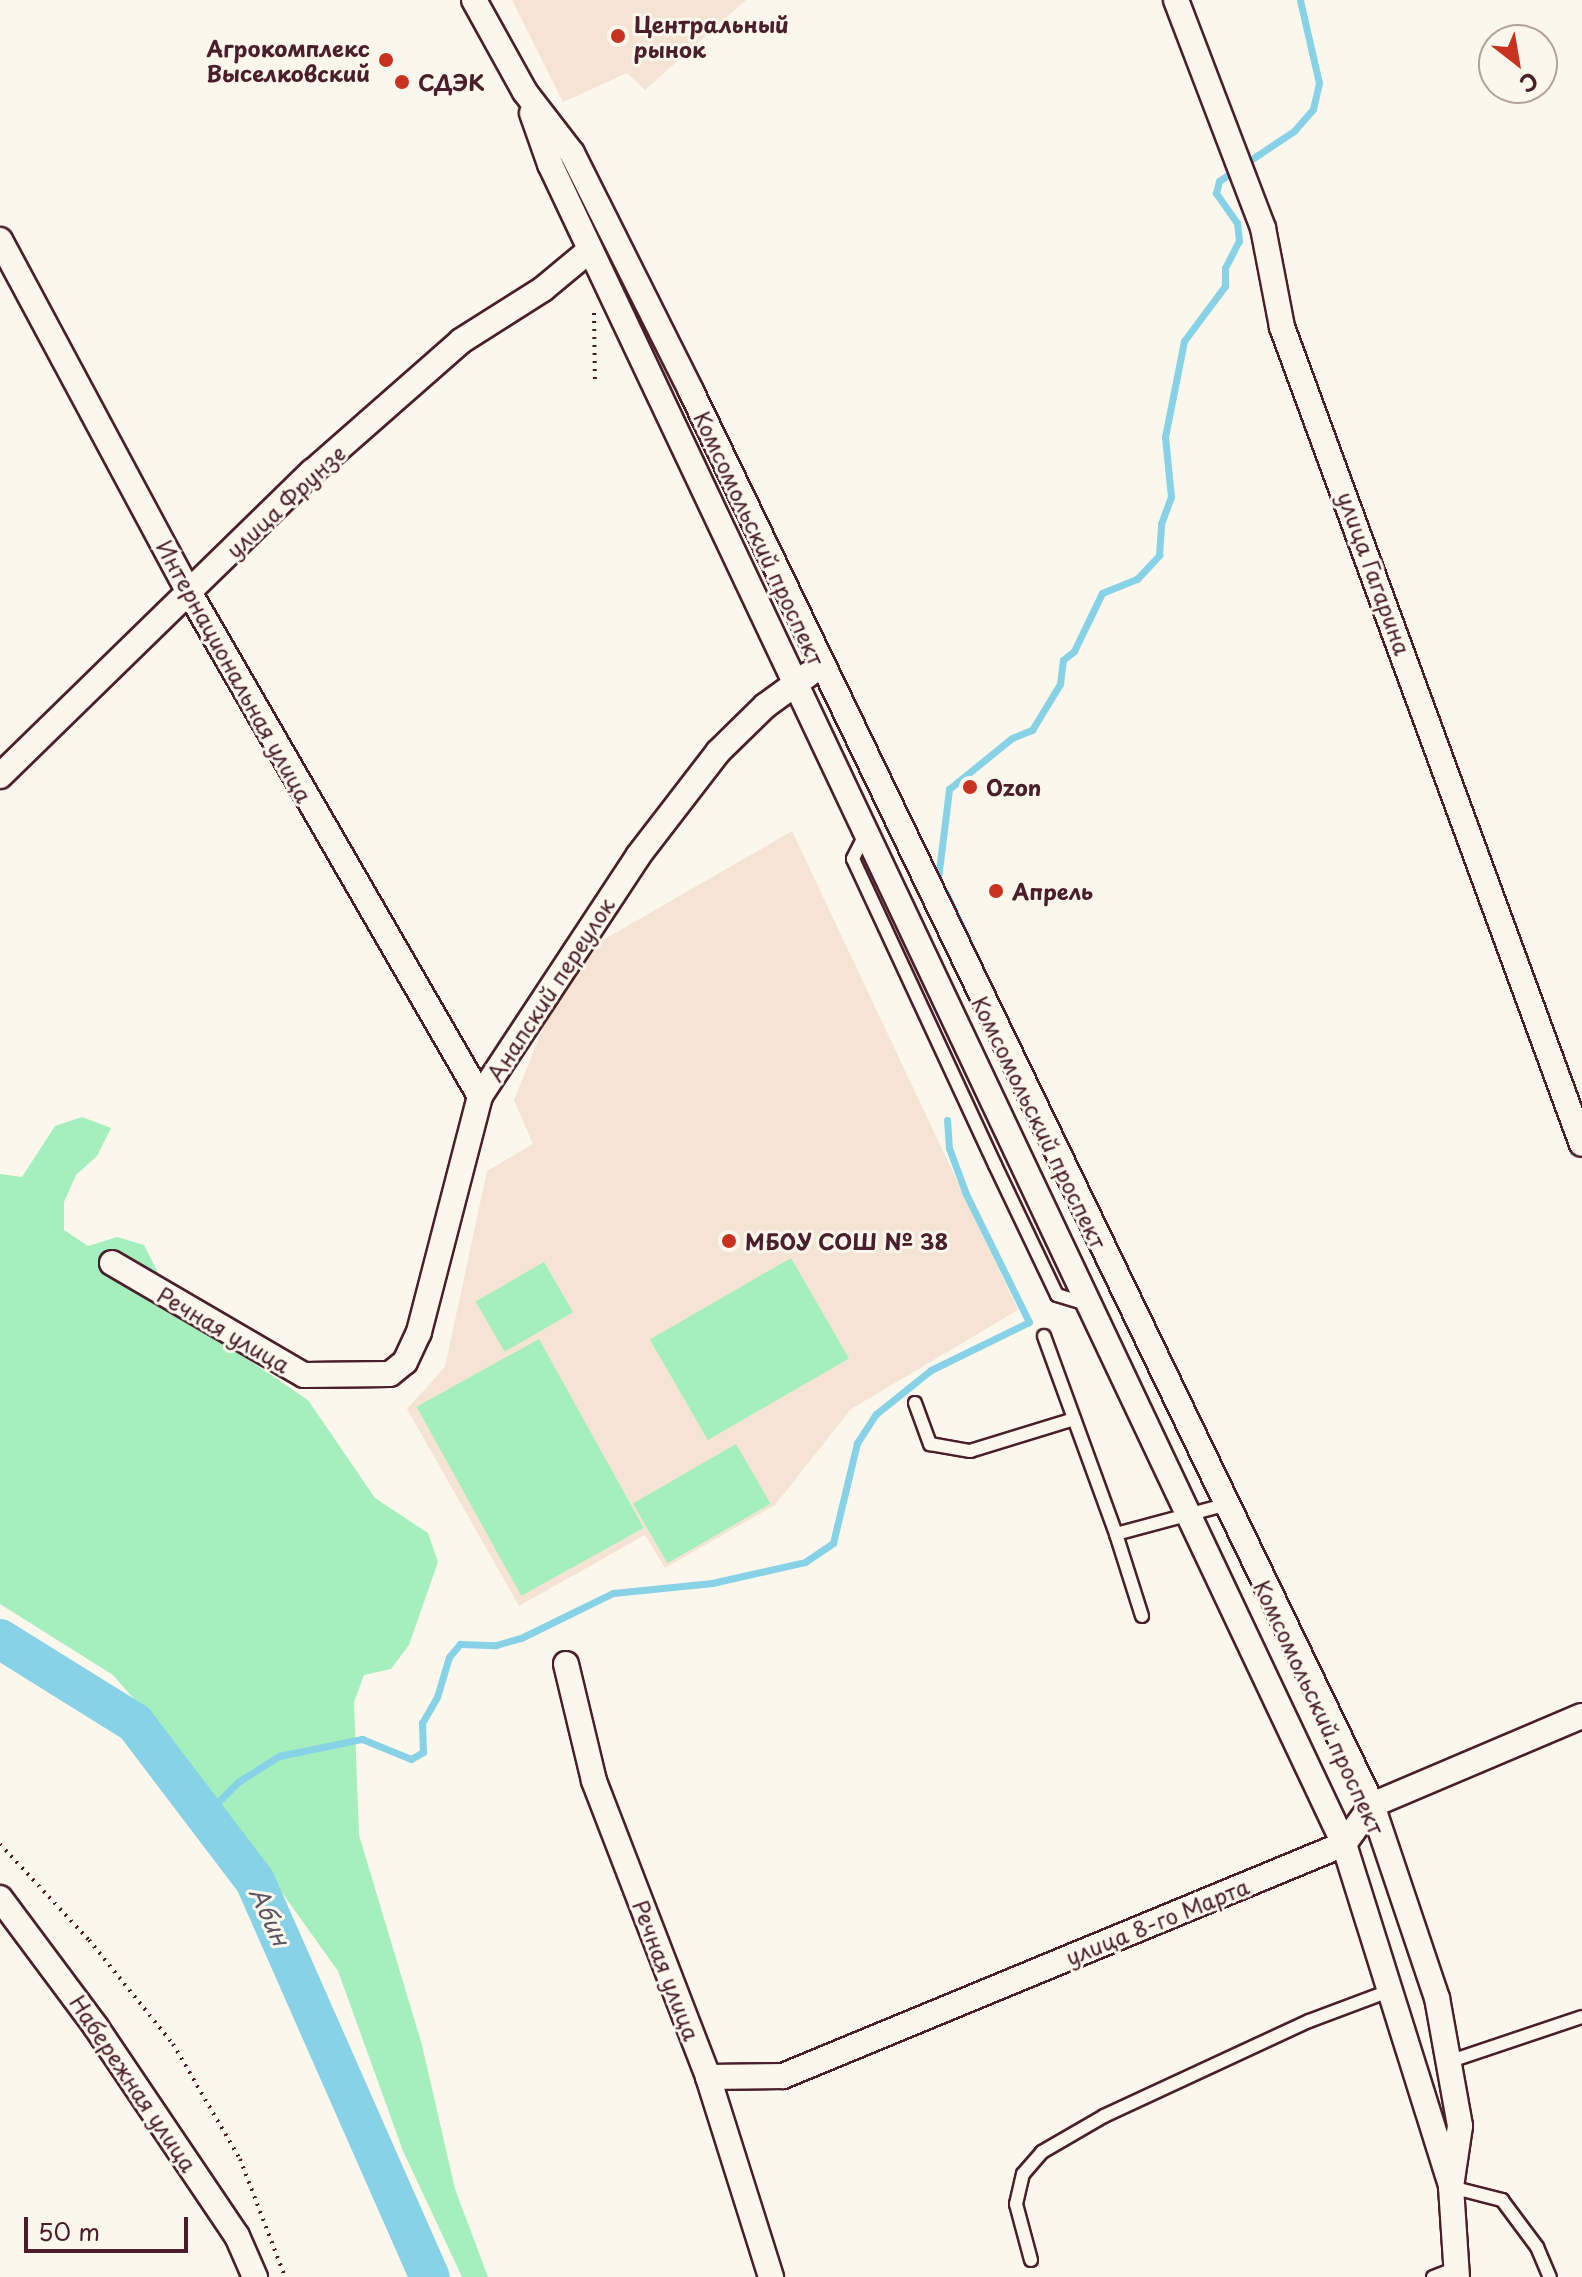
<!DOCTYPE html>
<meta charset="utf-8">
<style>
body{margin:0}
#map{position:relative;width:1582px;height:2277px;overflow:hidden;background:#fbf7ec;font-family:"Playpen Sans",sans-serif}
div>[style]{position:absolute}
[style*='--x']{left:calc(var(--x)*1px);top:calc(var(--y)*1px);width:calc(var(--w)*1px);rotate:calc(var(--a)*1deg)}
.built>*{inset:0;background:#f5e4d3}
.green>*{inset:0;background:#a5efbe;transform-origin:0 0}
.stream>*{height:7px;margin:-3.5px;padding:0 3.5px;transform-origin:3.5px;border-radius:3.5px;background:#87d2e7}
.river>*{height:40px;margin:-20px;padding:0 20px;transform-origin:20px;border-radius:20px;background:#87d2e7}
.path>*{height:4px;margin-top:-2px;transform-origin:0;background:repeating-linear-gradient(90deg,#4a1f2b 0 2px,transparent 0 8px)}
.roads{filter:drop-shadow(2px 0 #4a1f2b) drop-shadow(-2px 0 #4a1f2b) drop-shadow(0 2px #4a1f2b) drop-shadow(0 -2px #4a1f2b)}
.lane>*{height:12px;margin:-6px;padding:0 6px;transform-origin:6px;border-radius:6px;background:#fbf7ec}
.street>*{height:24px;margin:-12px;padding:0 12px;transform-origin:12px;border-radius:12px;background:#fbf7ec}
.dots>*{width:22px;height:22px;translate:-50% -50%;box-sizing:border-box;border:4px solid #fbf7ec;border-radius:50%}
span{translate:-50% -50%;white-space:nowrap;text-align:center;line-height:1.15;-webkit-text-stroke:6px #fbf7ec;paint-order:stroke}
.poi-label{font-size:22px;color:#4a1f2b;font-weight:700}
.left{translate:0 -50%;text-align:left}
.right{translate:-100% -50%;text-align:right}
.street-label{font-size:22px;color:#4a1f2b}
.water-label{font-size:24px;color:#5c5563;font-style:italic}
.north{position:absolute;left:1478px;top:24px;width:80px;height:80px;box-sizing:border-box;background:#fbf7ec;border:2px solid #b4a19f;border-radius:50%;rotate:149deg;font-size:22px;font-weight:700;line-height:32px;text-align:center;color:#4a1f2b}
.north::after{content:'';display:block;margin:auto;width:28px;height:36px;background:#c8321e;clip-path:polygon(50% 0,100% 100%,50% 72%,0 100%)}
.scale{position:absolute;left:24px;top:2217px;width:164px;height:36px;box-sizing:border-box;border:4px solid #4a1f2b;border-top:0;padding-left:10px;font-size:24px;line-height:28px;white-space:nowrap;color:#4a1f2b;-webkit-text-stroke:6px #fbf7ec;paint-order:stroke}
</style>
<div id="map">
<div class="built">
<i style="clip-path:polygon(512px 0,746px 0,645px 90px,627px 73px,563px 102px)"></i>
<i style="clip-path:polygon(792px 831px,1018px 1310px,851px 1409px,775px 1505px,665px 1568px,645px 1535px,519px 1606px,407px 1409px,445px 1367px,487px 1171px,533px 1144px,514px 1100px,557px 994px,591px 947px)"></i>
</div>
<div class="green">
<i style="clip-path:polygon(82px 1117px,111px 1128px,97px 1156px,76px 1175px,64px 1202px,64px 1230px,88px 1246px,117px 1237px,144px 1245px,178px 1312px,308px 1400px,375px 1498px,428px 1533px,438px 1562px,409px 1645px,391px 1669px,364px 1675px,354px 1702px,359px 1835px,422px 2045px,455px 2189px,488px 2277px,462px 2277px,403px 2151px,338px 1971px,188px 1761px,113px 1675px,0 1604px,0 1174px,22px 1177px,55px 1126px)"></i>
<i style="left:791px;top:1258px;width:116px;height:163px;rotate:60deg"></i>
<i style="left:544px;top:1262px;width:58px;height:79px;rotate:60deg"></i>
<i style="left:539px;top:1339px;width:216px;height:140px;rotate:61deg"></i>
<i style="left:736px;top:1444px;width:69px;height:119px;rotate:60deg"></i>
</div>
<div class="stream">
<i style="--x:938;--y:879;--w:91;--a:-83"></i>
<i style="--x:949;--y:789;--w:81;--a:-39"></i>
<i style="--x:1012;--y:738;--w:22;--a:-22"></i>
<i style="--x:1032;--y:730;--w:54;--a:-58.7"></i>
<i style="--x:1060;--y:684;--w:24;--a:-83"></i>
<i style="--x:1063;--y:660;--w:14;--a:-39"></i>
<i style="--x:1074;--y:651;--w:64;--a:-64.2"></i>
<i style="--x:1102;--y:593;--w:38;--a:-22"></i>
<i style="--x:1137;--y:579;--w:33;--a:-47"></i>
<i style="--x:1159;--y:555;--w:31;--a:-86"></i>
<i style="--x:1161;--y:524;--w:29;--a:-70"></i>
<i style="--x:1171;--y:497;--w:60;--a:-95.7"></i>
<i style="--x:1165;--y:437;--w:98;--a:-78.8"></i>
<i style="--x:1184;--y:341;--w:69;--a:-53.3"></i>
<i style="--x:1225;--y:286;--w:18;--a:-90"></i>
<i style="--x:1225;--y:268;--w:30;--a:-63"></i>
<i style="--x:1239;--y:241;--w:18;--a:-96"></i>
<i style="--x:1237;--y:223;--w:37;--a:-125"></i>
<i style="--x:1216;--y:193;--w:12;--a:-76"></i>
<i style="--x:1219;--y:181;--w:90;--a:-33.7"></i>
<i style="--x:1294;--y:131;--w:29;--a:-49"></i>
<i style="--x:1313;--y:109;--w:27;--a:-77"></i>
<i style="--x:1319;--y:83;--w:85;--a:-102.9"></i>
<i style="--x:946;--y:893;--w:83;--a:65"></i>
<i style="--x:205;--y:1815;--w:47;--a:-45"></i>
<i style="--x:238;--y:1782;--w:49;--a:-32.4"></i>
<i style="--x:279;--y:1756;--w:85;--a:-11.6"></i>
<i style="--x:362;--y:1739;--w:53;--a:22.2"></i>
<i style="--x:411;--y:1759;--w:14;--a:-30"></i>
<i style="--x:423;--y:1752;--w:29;--a:-92"></i>
<i style="--x:422;--y:1723;--w:30;--a:-60"></i>
<i style="--x:437;--y:1697;--w:42;--a:-73.3"></i>
<i style="--x:449;--y:1657;--w:17;--a:-50"></i>
<i style="--x:460;--y:1644;--w:36;--a:2"></i>
<i style="--x:496;--y:1645;--w:26;--a:-16"></i>
<i style="--x:521;--y:1638;--w:102;--a:-26.1"></i>
<i style="--x:613;--y:1593;--w:100;--a:-5.8"></i>
<i style="--x:712;--y:1583;--w:95;--a:-12.7"></i>
<i style="--x:805;--y:1562;--w:34;--a:-34"></i>
<i style="--x:833;--y:1543;--w:103;--a:-76.5"></i>
<i style="--x:857;--y:1443;--w:35;--a:-57"></i>
<i style="--x:876;--y:1414;--w:70;--a:-38.7"></i>
<i style="--x:931;--y:1370;--w:109;--a:-26.1"></i>
<i style="--x:1029;--y:1322;--w:143;--a:-116.2"></i>
<i style="--x:966;--y:1194;--w:49;--a:-110.3"></i>
<i style="--x:949;--y:1148;--w:28;--a:-94"></i>
</div>
<div class="river">
<i style="--x:0;--y:1639;--w:159;--a:31.9"></i>
<i style="--x:135;--y:1723;--w:198;--a:52.8"></i>
<i style="--x:255;--y:1881;--w:433;--a:66.2"></i>
</div>
<div class="path">
<i style="--x:594;--y:313;--w:69;--a:89.2"></i>
<i style="--x:0;--y:1844;--w:131;--a:47.2"></i>
<i style="--x:89;--y:1940;--w:134;--a:51.1"></i>
<i style="--x:173;--y:2044;--w:133;--a:59.8"></i>
<i style="--x:240;--y:2159;--w:126;--a:69.1"></i>
</div>
<div class="roads">
<div class="lane">
<i style="--x:866;--y:833;--w:29;--a:117"></i>
<i style="--x:853;--y:859;--w:337;--a:65.1"></i>
<i style="--x:995;--y:1165;--w:144;--a:64.5"></i>
<i style="--x:1057;--y:1295;--w:31;--a:17"></i>
<i style="--x:1044;--y:1336;--w:211;--a:70"></i>
<i style="--x:915;--y:1403;--w:44;--a:69.9"></i>
<i style="--x:930;--y:1444;--w:41;--a:9.9"></i>
<i style="--x:970;--y:1451;--w:109;--a:-17.1"></i>
<i style="--x:1142;--y:1616;--w:86;--a:-107.6"></i>
<i style="--x:1116;--y:1534;--w:112;--a:-15"></i>
<i style="--x:1448;--y:2062;--w:141;--a:-18.6"></i>
<i style="--x:1451;--y:2187;--w:53;--a:14.3"></i>
<i style="--x:1502;--y:2200;--w:59;--a:53.3"></i>
<i style="--x:1537;--y:2247;--w:33;--a:67"></i>
<i style="--x:1031;--y:2260;--w:58;--a:-105"></i>
<i style="--x:1016;--y:2204;--w:31;--a:-77"></i>
<i style="--x:1023;--y:2174;--w:29;--a:-49"></i>
<i style="--x:1042;--y:2152;--w:72;--a:-30.1"></i>
<i style="--x:1104;--y:2116;--w:226;--a:-24.9"></i>
<i style="--x:1309;--y:2021;--w:89;--a:-20.5"></i>
<i style="--x:1433;--y:2277;--w:25;--a:-21"></i>
</div>
<div class="street">
<i style="--x:474;--y:0;--w:105;--a:61"></i>
<i style="--x:525;--y:92;--w:77;--a:52.4"></i>
<i style="--x:572;--y:153;--w:266;--a:63.4"></i>
<i style="--x:691;--y:391;--w:1569;--a:64.28"></i>
<i style="--x:1372;--y:1805;--w:204;--a:71.4"></i>
<i style="--x:1437;--y:1998;--w:130;--a:79.8"></i>
<i style="--x:1460;--y:2126;--w:62;--a:98.4"></i>
<i style="--x:1451;--y:2187;--w:90;--a:86.2"></i>
<i style="--x:1176;--y:0;--w:244;--a:69.1"></i>
<i style="--x:1263;--y:228;--w:101;--a:79.1"></i>
<i style="--x:1282;--y:327;--w:870;--a:69.84"></i>
<i style="--x:532;--y:113;--w:54;--a:70.6"></i>
<i style="--x:550;--y:164;--w:1858;--a:64.7"></i>
<i style="--x:1344;--y:1844;--w:355;--a:72.6"></i>
<i style="--x:0;--y:240;--w:400;--a:61.8"></i>
<i style="--x:189;--y:592;--w:582;--a:60"></i>
<i style="--x:0;--y:776;--w:436;--a:-44.3"></i>
<i style="--x:312;--y:472;--w:198;--a:-41.3"></i>
<i style="--x:461;--y:341;--w:97;--a:-32.4"></i>
<i style="--x:543;--y:289;--w:61;--a:-39.7"></i>
<i style="--x:112;--y:1263;--w:222;--a:30.3"></i>
<i style="--x:304;--y:1375;--w:86;--a:-0.7"></i>
<i style="--x:390;--y:1374;--w:19;--a:-39"></i>
<i style="--x:405;--y:1362;--w:33;--a:-65"></i>
<i style="--x:419;--y:1332;--w:244;--a:-75.5"></i>
<i style="--x:480;--y:1096;--w:287;--a:-56.6"></i>
<i style="--x:638;--y:856;--w:131;--a:-52.4"></i>
<i style="--x:718;--y:752;--w:66;--a:-44.4"></i>
<i style="--x:765;--y:706;--w:54;--a:-36"></i>
<i style="--x:566;--y:1664;--w:120;--a:76.5"></i>
<i style="--x:594;--y:1781;--w:317;--a:68.9"></i>
<i style="--x:708;--y:2077;--w:210;--a:72.5"></i>
<i style="--x:0;--y:1898;--w:161;--a:53.3"></i>
<i style="--x:96;--y:2027;--w:252;--a:56"></i>
<i style="--x:237;--y:2236;--w:45;--a:66.3"></i>
<i style="--x:708;--y:2077;--w:75;--a:-0.8"></i>
<i style="--x:783;--y:2076;--w:607;--a:-22.47"></i>
<i style="--x:1344;--y:1844;--w:48;--a:-54.3"></i>
<i style="--x:1372;--y:1805;--w:228;--a:-23"></i>
</div>
</div>
<div class="dots">
<i style="left:618px;top:36px;background:#c8321e"></i>
<i style="left:386px;top:60px;background:#c8321e"></i>
<i style="left:402px;top:82px;background:#c8321e"></i>
<i style="left:970px;top:787px;background:#c8321e"></i>
<i style="left:996px;top:891px;background:#c8321e"></i>
<i style="left:729px;top:1241px;background:#c8321e"></i>
</div>
<div class="poi-label">
<span class="left" style="left:634px;top:36px">Центральный<br>рынок</span>
<span class="right" style="left:370px;top:60px">Агрокомплекс<br>Выселковский</span>
<span class="left" style="left:418px;top:82px">СДЭК</span>
<span class="left" style="left:986px;top:787px">Ozon</span>
<span class="left" style="left:1012px;top:891px">Апрель</span>
<span class="left" style="left:745px;top:1241px">МБОУ СОШ № 38</span>
</div>
<div class="street-label">
<span style="left:285px;top:501px;rotate:-43deg">улица Фрунзе</span>
<span style="left:760px;top:538px;rotate:65deg">Комсомольский проспект</span>
<span style="left:1375px;top:573px;rotate:70deg">улица Гагарина</span>
<span style="left:235px;top:671px;rotate:61deg">Интернациональная улица</span>
<span style="left:550px;top:989px;rotate:-57deg">Анапский переулок</span>
<span style="left:1040px;top:1122px;rotate:64deg">Комсомольский проспект</span>
<span style="left:224px;top:1329px;rotate:30deg">Речная улица</span>
<span style="left:1320px;top:1707px;rotate:65deg">Комсомольский проспект</span>
<span style="left:1157px;top:1921px;rotate:-22deg">улица 8-го Марта</span>
<span style="left:667px;top:1970px;rotate:69deg">Речная улица</span>
<span style="left:134px;top:2083px;rotate:56deg">Набережная улица</span>
</div>
<div class="water-label">
<span style="left:270px;top:1916px;rotate:65deg">Абин</span>
</div>
<div class="north">С</div>
<div class="scale">50 m</div>
</div>
